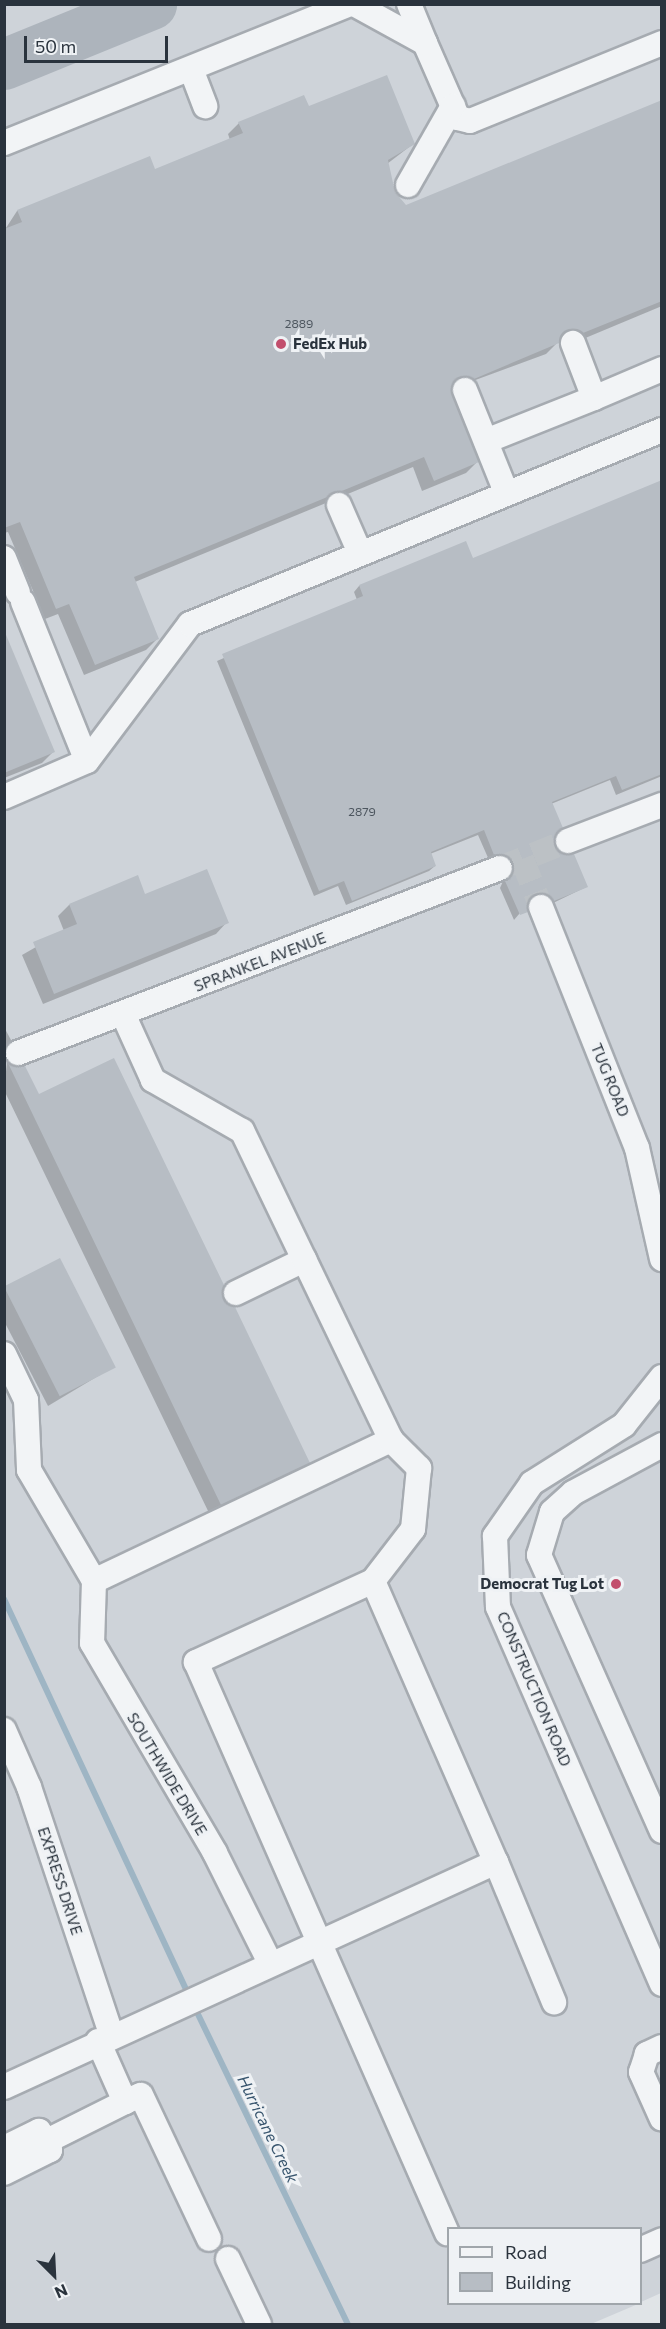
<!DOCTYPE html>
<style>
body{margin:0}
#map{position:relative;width:666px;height:2329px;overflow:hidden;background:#e0e4e7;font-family:Commissioner,sans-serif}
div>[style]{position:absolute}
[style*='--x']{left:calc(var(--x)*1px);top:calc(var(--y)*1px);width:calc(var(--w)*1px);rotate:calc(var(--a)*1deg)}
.built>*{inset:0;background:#ced3d9}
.shadow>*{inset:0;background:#0003}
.stream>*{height:6px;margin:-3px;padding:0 3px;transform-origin:3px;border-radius:3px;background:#9eb5c4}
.taxiway>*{height:51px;margin:-25.5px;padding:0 25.5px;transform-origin:25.5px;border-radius:25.5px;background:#adb4bc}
.building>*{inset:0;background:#b7bdc4;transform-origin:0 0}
.minor-tunnel>*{height:24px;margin-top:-12px;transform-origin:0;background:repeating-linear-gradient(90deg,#bcc1c5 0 24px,transparent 0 36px)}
.roads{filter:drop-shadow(2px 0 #a6abb1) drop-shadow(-2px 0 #a6abb1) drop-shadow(0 2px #a6abb1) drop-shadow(0 -2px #a6abb1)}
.minor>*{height:24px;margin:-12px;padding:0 12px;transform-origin:12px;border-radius:12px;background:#f2f4f6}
.dots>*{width:16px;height:16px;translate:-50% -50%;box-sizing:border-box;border:3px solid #eff2f5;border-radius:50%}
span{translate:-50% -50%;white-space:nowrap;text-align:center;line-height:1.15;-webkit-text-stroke:6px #eff2f5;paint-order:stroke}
.number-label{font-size:12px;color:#4d565f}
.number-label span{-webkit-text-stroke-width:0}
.poi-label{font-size:15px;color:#2a333d;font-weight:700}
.left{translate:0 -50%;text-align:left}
.right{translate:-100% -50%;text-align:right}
.street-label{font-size:15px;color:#2a333d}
.water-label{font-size:16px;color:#38556e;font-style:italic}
.frame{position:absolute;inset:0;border:6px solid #2a333d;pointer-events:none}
.legend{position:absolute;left:447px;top:2227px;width:195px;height:78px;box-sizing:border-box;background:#eff2f5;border:2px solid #a0a6ab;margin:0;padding:8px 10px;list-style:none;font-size:18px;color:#2a333d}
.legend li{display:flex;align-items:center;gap:12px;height:30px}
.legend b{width:30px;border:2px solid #a0a6ab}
.north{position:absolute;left:24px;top:2245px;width:60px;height:60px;-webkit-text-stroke:4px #eff2f5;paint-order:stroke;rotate:156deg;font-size:16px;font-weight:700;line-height:24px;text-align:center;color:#2a333d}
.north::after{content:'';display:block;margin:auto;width:21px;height:27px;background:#2a333d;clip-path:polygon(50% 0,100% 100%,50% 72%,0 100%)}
.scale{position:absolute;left:24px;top:36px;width:144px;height:27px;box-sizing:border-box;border:3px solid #2a333d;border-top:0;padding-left:8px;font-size:18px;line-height:21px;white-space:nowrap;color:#2a333d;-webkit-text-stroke:4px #eff2f5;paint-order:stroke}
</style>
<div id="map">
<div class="built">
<i style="clip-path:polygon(5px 5px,661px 5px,661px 2293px,641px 2302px,640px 2228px,448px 2228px,448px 2304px,638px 2304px,591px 2324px,5px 2324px)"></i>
</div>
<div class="shadow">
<i style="clip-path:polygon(662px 102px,662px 306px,571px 344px,559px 341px,546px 354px,451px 389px,477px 462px,466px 473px,422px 491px,413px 467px,135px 582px,157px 639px,146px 650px,84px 675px,58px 614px,45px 619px,8px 532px,4px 533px,4px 231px,17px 211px,154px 171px,230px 140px,228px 134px,239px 123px,308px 108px,413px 144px,387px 164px,394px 192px,406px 207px)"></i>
<i style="clip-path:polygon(662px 482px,662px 776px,616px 795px,610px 780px,551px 804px,553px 847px,586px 887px,547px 906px,531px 900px,514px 920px,500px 888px,509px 868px,489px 860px,478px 835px,430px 854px,435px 866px,429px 871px,346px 905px,338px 886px,314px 896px,217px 661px,357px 600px,354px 592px,359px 586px,465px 543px,472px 560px)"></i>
<i style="clip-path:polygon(4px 633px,53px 752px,42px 763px,4px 778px)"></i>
<i style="clip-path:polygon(145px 896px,227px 922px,216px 934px,43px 1004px,22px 955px,64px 931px,58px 916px,69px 905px)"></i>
<i style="clip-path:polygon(4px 1027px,11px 1040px,4px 1053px)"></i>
<i style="clip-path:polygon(7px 1062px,24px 1067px,39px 1096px,221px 1299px,308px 1463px,297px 1474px,210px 1515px,4px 1090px)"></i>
<i style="clip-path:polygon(59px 1260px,113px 1367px,48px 1406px,4px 1321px,5px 1288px)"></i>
</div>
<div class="stream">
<i style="--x:4;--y:1599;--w:439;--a:65"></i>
<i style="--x:194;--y:2006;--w:353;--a:64.2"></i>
</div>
<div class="taxiway">
<i style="--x:4;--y:64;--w:159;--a:-22.2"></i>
</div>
<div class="building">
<i style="clip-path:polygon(387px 75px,415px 144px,388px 160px,395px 192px,406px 205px,662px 100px,662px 301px,583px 333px,568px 330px,559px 343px,474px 379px,454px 381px,452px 395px,479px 462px,434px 481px,424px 457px,134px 577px,159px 639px,95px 665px,69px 604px,56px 609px,20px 522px,4px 528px,4px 229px,22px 222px,17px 210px,150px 156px,155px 169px,243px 133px,238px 122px,304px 95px,309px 106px)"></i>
<i style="clip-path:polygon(662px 480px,662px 774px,622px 790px,616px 776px,552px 802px,563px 828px,555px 847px,574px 854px,588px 887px,554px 901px,535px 894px,528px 912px,520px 915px,505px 881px,513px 862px,494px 855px,484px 830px,431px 852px,436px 866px,352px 901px,344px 881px,319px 891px,222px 654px,363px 596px,359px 585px,466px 541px,473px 558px)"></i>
<i style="clip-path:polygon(4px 630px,55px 752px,4px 773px)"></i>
<i style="clip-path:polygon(207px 869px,229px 923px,54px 994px,33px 942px,77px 924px,69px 904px,138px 875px,145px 894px)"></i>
<i style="clip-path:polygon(114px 1058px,224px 1285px,223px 1299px,235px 1307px,310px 1463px,221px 1505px,7px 1061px,25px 1066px,39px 1094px)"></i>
<i style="left:60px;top:1258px;width:123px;height:63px;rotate:63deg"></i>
</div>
<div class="minor-tunnel">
<i style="--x:522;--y:859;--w:52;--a:68.4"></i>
<i style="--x:500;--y:868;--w:73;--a:-21.7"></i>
</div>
<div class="roads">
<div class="minor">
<i style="--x:354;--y:4;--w:81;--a:28.8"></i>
<i style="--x:425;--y:43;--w:82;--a:66.3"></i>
<i style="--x:458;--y:118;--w:12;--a:14"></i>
<i style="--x:470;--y:121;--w:207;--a:-22.1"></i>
<i style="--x:409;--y:4;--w:42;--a:67.7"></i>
<i style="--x:191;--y:69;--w:40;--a:69"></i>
<i style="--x:4;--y:143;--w:372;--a:-21.9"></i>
<i style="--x:408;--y:185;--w:91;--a:-60.3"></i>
<i style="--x:465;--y:390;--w:110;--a:68.1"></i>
<i style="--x:594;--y:398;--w:74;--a:-23.1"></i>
<i style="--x:486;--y:441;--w:116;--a:-21.7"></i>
<i style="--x:594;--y:398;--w:59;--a:-110.9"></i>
<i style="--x:339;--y:505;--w:52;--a:66.4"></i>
<i style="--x:4;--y:558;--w:37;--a:68"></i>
<i style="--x:23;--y:602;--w:171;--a:68.1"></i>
<i style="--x:4;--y:797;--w:90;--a:-23.4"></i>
<i style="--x:87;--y:761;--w:171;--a:-53.1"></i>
<i style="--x:190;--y:624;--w:510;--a:-22.34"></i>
<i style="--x:568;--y:841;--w:101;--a:-21"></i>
<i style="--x:541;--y:907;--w:259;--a:68.3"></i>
<i style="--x:637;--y:1148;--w:114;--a:77.3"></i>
<i style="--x:18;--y:1053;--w:516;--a:-21"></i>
<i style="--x:236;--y:1293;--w:76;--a:-25.9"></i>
<i style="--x:4;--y:1354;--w:51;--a:64.4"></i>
<i style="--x:26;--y:1400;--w:70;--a:87.5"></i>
<i style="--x:29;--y:1470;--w:129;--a:59.6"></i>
<i style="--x:94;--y:1581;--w:329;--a:-25.4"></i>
<i style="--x:391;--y:1440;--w:343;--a:-115.7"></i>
<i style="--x:242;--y:1131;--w:103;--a:-150.2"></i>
<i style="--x:153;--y:1080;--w:72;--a:-114.4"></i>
<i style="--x:662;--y:1377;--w:61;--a:128.4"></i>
<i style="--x:624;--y:1425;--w:109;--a:147.8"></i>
<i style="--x:532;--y:1483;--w:65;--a:124.9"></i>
<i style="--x:495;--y:1536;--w:71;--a:87.6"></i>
<i style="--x:498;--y:1607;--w:411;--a:66.5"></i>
<i style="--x:391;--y:1440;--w:40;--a:45"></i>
<i style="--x:419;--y:1468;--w:61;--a:95.6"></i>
<i style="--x:413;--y:1529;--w:66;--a:127.6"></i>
<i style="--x:373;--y:1581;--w:195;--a:155.4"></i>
<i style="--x:196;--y:1662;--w:624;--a:66.27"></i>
<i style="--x:662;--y:1445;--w:101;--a:151.7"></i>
<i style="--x:573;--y:1493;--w:28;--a:138"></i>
<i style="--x:552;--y:1512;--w:45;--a:106.8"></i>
<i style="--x:539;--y:1555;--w:302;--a:66"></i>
<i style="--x:94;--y:1581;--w:62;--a:91.8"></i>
<i style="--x:92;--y:1643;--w:243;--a:59.6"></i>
<i style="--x:215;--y:1853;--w:121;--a:63.4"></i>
<i style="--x:373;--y:1581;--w:307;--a:66.4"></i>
<i style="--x:4;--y:1730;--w:62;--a:66.3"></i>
<i style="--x:29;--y:1787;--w:260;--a:71.6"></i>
<i style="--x:98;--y:2041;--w:67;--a:66.1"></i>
<i style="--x:125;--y:2102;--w:17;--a:-24"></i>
<i style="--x:141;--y:2095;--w:159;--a:64.7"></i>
<i style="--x:662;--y:2047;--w:17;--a:155"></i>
<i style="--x:647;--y:2054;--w:19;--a:108"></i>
<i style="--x:641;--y:2072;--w:51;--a:65.9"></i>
<i style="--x:4;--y:2087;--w:541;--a:-24.58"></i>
<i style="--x:496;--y:1862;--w:152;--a:67.5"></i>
<i style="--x:45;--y:2142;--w:89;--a:-26.6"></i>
<i style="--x:4;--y:2148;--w:39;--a:-26"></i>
<i style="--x:39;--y:2131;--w:22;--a:60"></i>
<i style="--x:50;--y:2150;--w:51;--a:153.4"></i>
<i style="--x:640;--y:2250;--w:24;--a:-24"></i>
<i style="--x:228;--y:2259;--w:72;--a:64.5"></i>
</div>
</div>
<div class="dots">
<i style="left:281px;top:344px;background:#c24f6d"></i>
<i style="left:616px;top:1584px;background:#c24f6d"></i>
</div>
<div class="number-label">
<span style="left:299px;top:324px">2889</span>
<span style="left:362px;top:812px">2879</span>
</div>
<div class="poi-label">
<span class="left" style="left:293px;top:344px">FedEx Hub</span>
<span class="right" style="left:604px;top:1584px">Democrat Tug Lot</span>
</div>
<div class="street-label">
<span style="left:260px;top:962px;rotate:-21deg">SPRANKEL AVENUE</span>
<span style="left:610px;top:1080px;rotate:68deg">TUG ROAD</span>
<span style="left:534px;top:1689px;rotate:67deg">CONSTRUCTION ROAD</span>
<span style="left:167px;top:1774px;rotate:59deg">SOUTHWIDE DRIVE</span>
<span style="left:60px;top:1881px;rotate:72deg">EXPRESS DRIVE</span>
</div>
<div class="water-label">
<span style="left:268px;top:2129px;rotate:64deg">Hurricane Creek</span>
</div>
<div class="frame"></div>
<ul class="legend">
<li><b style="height:8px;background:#f2f4f6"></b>Road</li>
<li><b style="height:16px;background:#b7bdc4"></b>Building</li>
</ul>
<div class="north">N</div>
<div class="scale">50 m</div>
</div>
